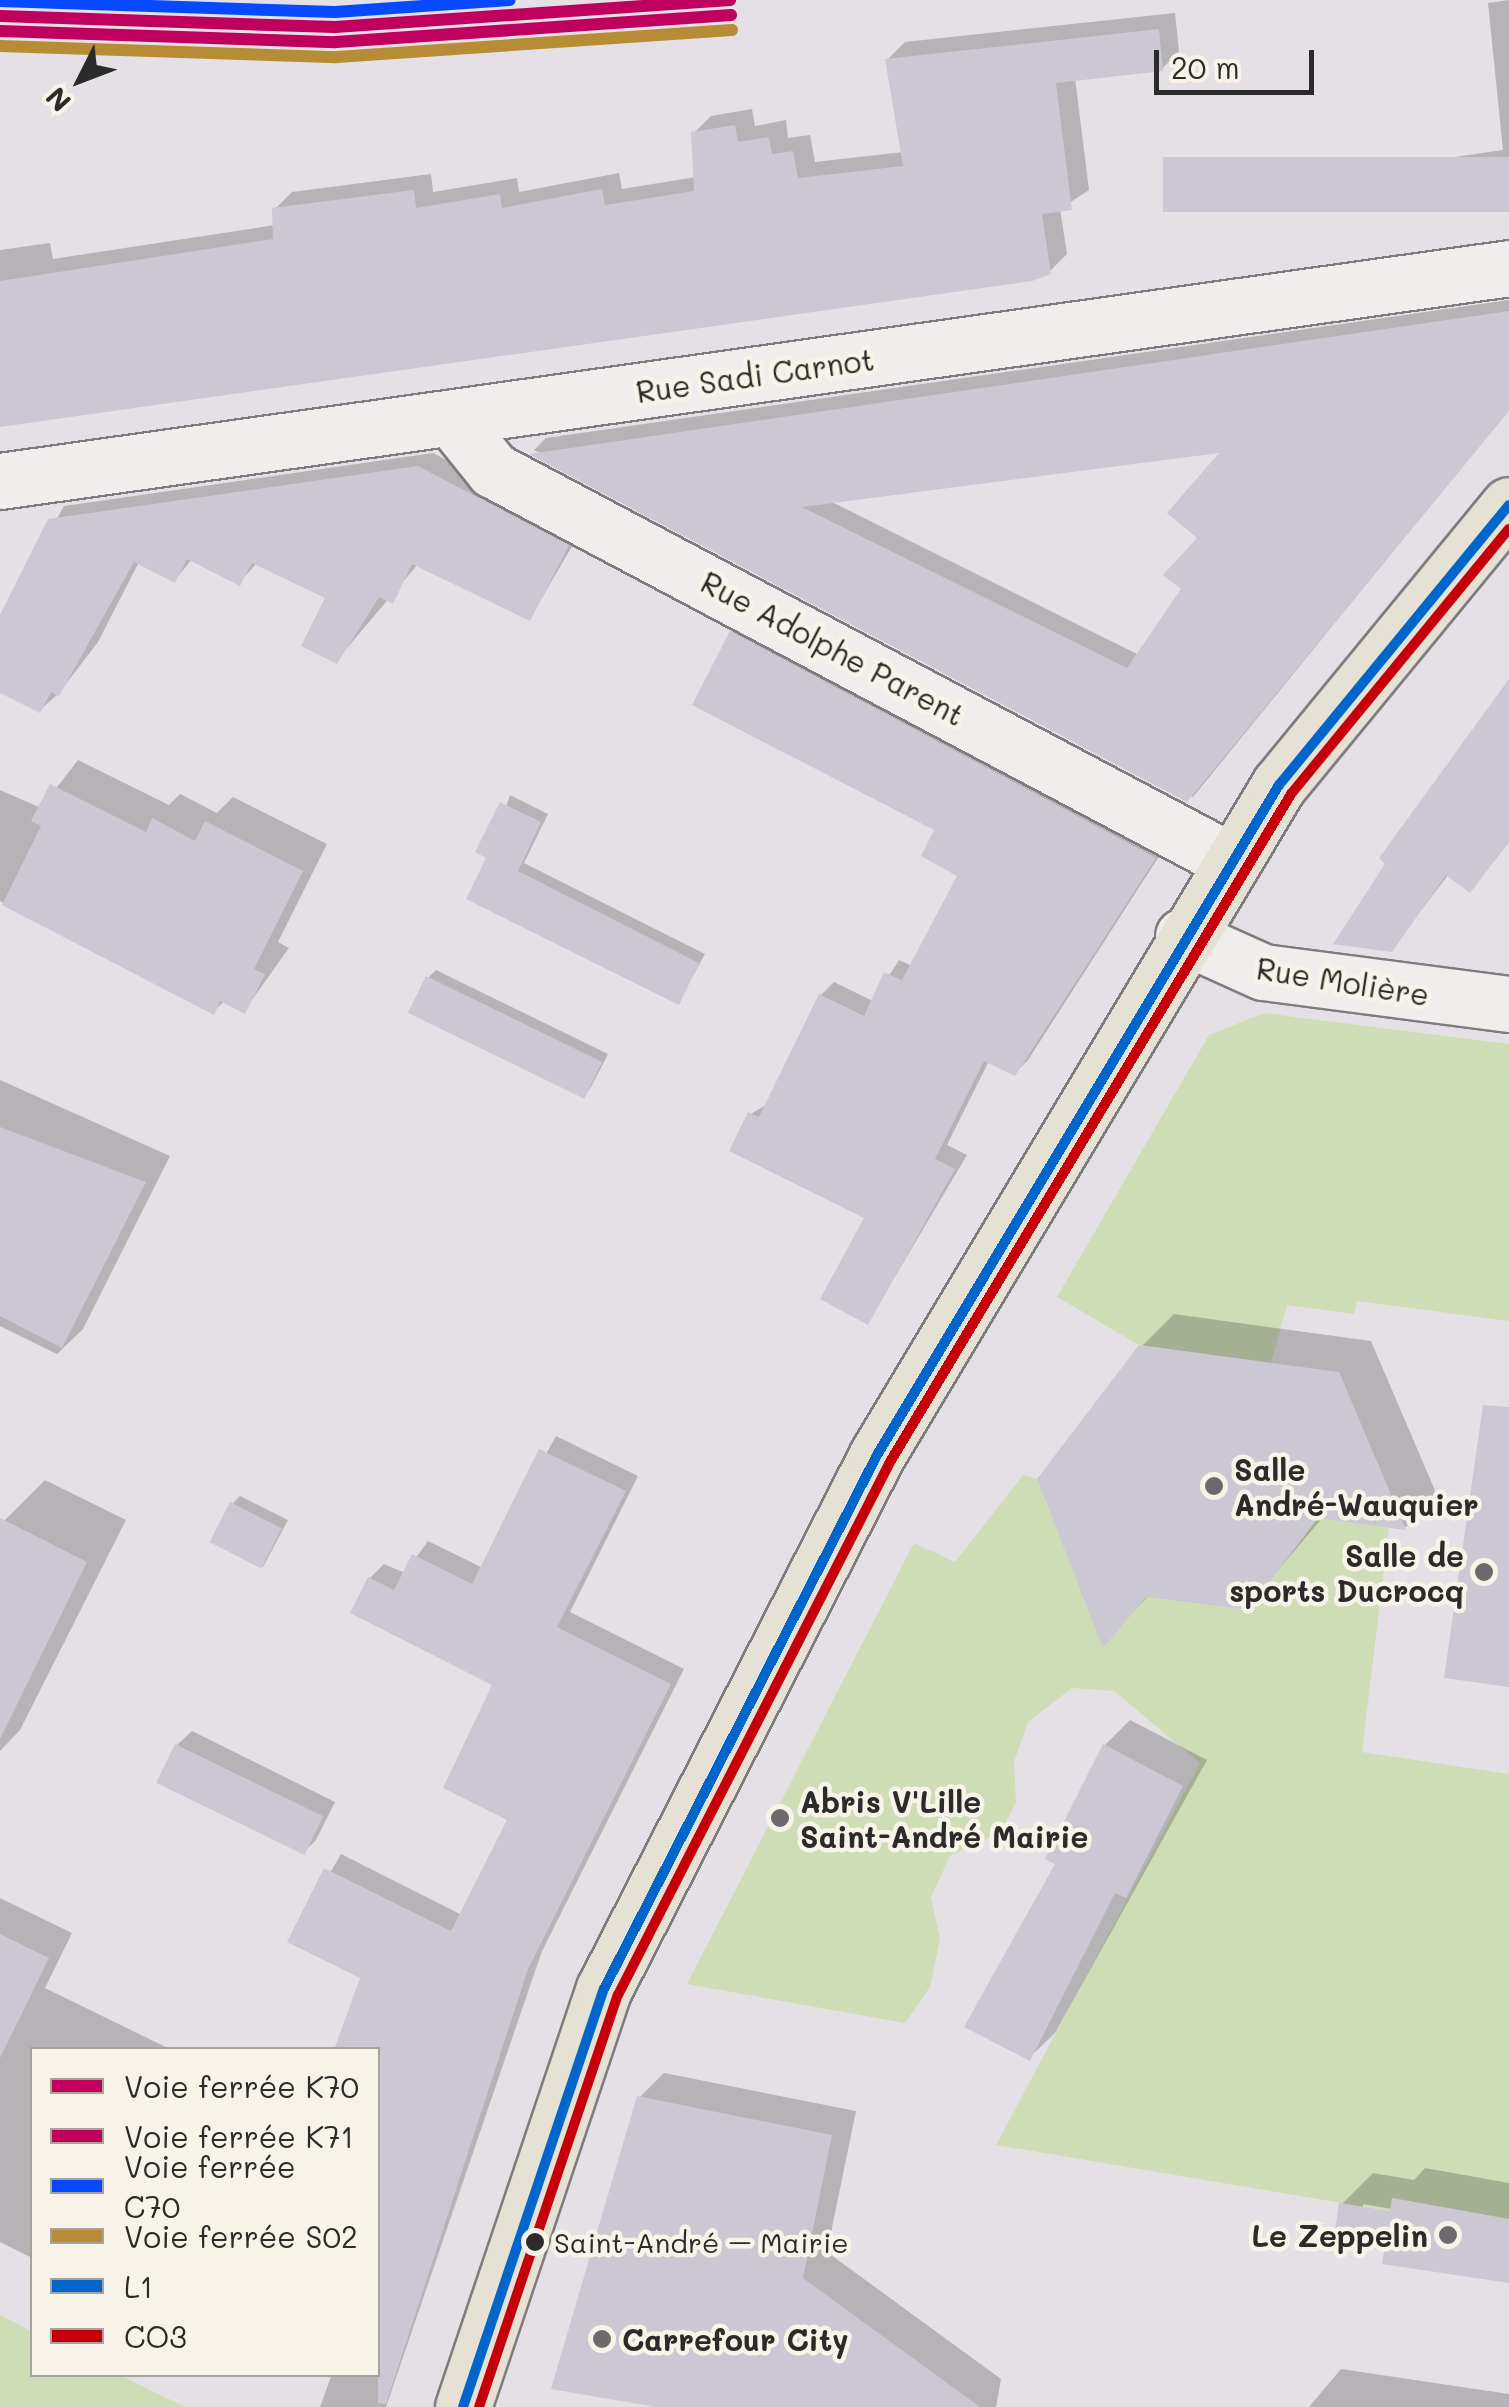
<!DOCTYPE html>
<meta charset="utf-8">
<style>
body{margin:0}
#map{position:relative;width:1509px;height:2407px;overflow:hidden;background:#e4e0e5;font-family:Mali,sans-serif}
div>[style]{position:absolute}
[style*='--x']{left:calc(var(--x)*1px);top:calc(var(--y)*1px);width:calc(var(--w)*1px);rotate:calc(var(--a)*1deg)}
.green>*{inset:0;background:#cfddb7}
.shadow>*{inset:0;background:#0003}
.building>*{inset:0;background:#cbc7d3;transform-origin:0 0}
.roads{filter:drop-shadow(2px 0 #7e7c7f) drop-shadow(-2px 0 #7e7c7f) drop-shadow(0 2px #7e7c7f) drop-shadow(0 -2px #7e7c7f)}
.street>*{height:55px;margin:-27.5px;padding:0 27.5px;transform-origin:27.5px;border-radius:27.5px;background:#f0eeec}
.secondary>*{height:55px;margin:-27.5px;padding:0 27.5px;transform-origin:27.5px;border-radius:27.5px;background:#f0eeec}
.primary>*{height:55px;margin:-27.5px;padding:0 27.5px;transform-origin:27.5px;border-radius:27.5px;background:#e5e1d4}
.bus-1>*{height:10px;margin:-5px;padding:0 5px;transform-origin:5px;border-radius:5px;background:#06c}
.bus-2>*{height:10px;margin:-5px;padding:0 5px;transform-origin:5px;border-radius:5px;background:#c5000a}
.rail-1>*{height:12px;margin:-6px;padding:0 6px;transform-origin:6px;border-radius:6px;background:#bf005f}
.rail-2>*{height:12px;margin:-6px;padding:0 6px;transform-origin:6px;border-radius:6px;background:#bf005f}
.rail-3>*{height:12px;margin:-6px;padding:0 6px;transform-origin:6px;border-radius:6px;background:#0749ff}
.rail-4>*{height:12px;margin:-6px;padding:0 6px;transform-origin:6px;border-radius:6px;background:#b68c36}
.dots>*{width:28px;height:28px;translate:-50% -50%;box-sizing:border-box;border:5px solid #f7f3e8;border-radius:50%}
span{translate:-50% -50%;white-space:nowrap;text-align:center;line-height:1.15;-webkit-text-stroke:9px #f7f3e8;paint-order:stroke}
.bus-label{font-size:28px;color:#2b2b2b}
.left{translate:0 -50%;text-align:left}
.street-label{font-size:30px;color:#2b2b2b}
.poi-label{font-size:30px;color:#2b2b2b;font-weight:700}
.right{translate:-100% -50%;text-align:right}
.legend{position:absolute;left:30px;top:2047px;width:350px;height:330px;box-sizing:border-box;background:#f7f3e8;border:2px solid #a5a39c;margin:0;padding:12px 18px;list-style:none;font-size:30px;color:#2b2b2b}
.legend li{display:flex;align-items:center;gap:20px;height:50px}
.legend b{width:50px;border:2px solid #a5a39c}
.north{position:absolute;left:30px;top:30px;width:100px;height:100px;-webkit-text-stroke:8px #f7f3e8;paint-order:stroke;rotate:228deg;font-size:28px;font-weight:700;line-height:40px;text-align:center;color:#2b2b2b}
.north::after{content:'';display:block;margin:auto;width:35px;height:45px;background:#2b2b2b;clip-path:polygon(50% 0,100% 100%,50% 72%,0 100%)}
.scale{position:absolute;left:1154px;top:50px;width:160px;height:45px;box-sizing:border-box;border:5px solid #2b2b2b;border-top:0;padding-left:12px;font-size:30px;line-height:35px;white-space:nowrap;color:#2b2b2b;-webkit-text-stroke:8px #f7f3e8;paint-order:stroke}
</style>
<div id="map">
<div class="green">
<i style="clip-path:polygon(1264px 1013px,1509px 1044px,1509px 1321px,1357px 1301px,1354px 1314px,1287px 1305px,1271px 1363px,1139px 1345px,1057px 1297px,1209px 1035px)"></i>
<i style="clip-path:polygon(1023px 1475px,1037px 1479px,1098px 1634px,1146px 1597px,1248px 1610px,1318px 1518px,1389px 1527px,1362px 1752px,1509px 1774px,1509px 2219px,1393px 2198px,1390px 2211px,996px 2145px,1200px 1763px,1114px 1691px,1072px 1688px,1028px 1722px,1014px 1762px,1016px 1802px,1001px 1832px,950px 1856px,931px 1897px,940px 1939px,930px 1987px,905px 2023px,687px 1984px,914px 1543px,955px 1562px)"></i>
<i style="clip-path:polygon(0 2315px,32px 2331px,32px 2374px,120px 2375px,185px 2407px,0 2407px)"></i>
</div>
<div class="shadow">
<i style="clip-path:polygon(1509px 0,1509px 209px,1170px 208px,1181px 197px,1503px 150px,1488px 3px)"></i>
<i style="clip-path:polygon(1175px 13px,1179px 51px,1162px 69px,1075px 78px,1089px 190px,1060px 209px,1067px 254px,1049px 272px,0 423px,0 250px,50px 243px,53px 259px,275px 225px,275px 209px,292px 192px,431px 174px,433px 192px,517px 178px,519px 192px,619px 173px,622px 189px,696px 177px,694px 133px,711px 116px,752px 109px,755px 126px,786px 120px,788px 138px,810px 135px,815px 162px,903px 152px,887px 60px,905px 42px)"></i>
<i style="clip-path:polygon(evenodd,1509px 300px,1509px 409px,1193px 797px,534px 450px,546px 438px,1509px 300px,1225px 450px,1185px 589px,1139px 655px,830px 501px,1225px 450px)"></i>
<i style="clip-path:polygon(433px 453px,581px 531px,530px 618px,418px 564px,336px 661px,328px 597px,257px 563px,239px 583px,192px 559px,175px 580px,139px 562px,98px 642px,59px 693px,40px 710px,0 691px,0 621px,64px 506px)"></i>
<i style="clip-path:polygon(745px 619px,1167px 844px,1028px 1060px,1015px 1073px,989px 1061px,947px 1145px,967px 1155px,868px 1322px,868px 1217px,751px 1114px,769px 1103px,821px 995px,834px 982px,873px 1001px,899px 960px,912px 966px,961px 875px,937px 829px,732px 632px)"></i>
<i style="clip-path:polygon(1509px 684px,1509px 842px,1470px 890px,1449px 874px,1391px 949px)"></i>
<i style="clip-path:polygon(78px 760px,169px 805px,180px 794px,217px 813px,233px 797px,327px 844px,278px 942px,289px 948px,244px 1011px,224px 1001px,213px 1012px,0 901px,0 790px,41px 808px)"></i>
<i style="clip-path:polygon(510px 795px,548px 814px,524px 863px,705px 954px,678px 1002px,489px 857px)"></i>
<i style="clip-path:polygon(436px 970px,608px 1054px,590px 1089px,582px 1097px,428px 978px)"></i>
<i style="clip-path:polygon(0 1080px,170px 1156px,83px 1329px,57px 1354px,0 1326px)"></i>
<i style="clip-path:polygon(1174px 1314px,1371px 1341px,1437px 1495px,1406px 1527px,1324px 1516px,1247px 1607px,1150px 1594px,1104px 1643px,1141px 1347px)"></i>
<i style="clip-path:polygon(556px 1436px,638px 1476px,570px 1612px,684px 1669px,542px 1951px,386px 2407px,320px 2407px,332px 2374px,378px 2374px,378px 2244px,398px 2179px,378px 2171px,378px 2050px,363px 1977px,291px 1941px,341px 1854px,462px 1915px,510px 1819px,495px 1684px,370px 1578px,384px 1564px,405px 1573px,428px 1541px,483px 1568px)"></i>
<i style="clip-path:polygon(45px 1480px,126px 1520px,20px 1730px,0 1751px,0 1525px)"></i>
<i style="clip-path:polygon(240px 1496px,288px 1520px,263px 1567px,232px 1504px)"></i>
<i style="clip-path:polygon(1130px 1720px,1207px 1760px,1055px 2033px,1029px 2058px,1058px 1863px,1105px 1745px)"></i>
<i style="clip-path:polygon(192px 1731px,335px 1802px,316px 1840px,302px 1854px,177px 1745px)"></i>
<i style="clip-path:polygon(0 1898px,72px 1933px,45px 1988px,172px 2050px,32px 2050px,32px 2258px,0 2242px)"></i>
<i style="clip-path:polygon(664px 2073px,856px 2111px,827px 2252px,1001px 2379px,996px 2407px,672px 2407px,639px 2098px)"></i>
<i style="clip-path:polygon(evenodd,1425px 2168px,1509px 2183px,1509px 2280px,1387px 2249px,1342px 2204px,1373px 2173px,1414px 2180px,1425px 2168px,1363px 2204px,1403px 2211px,1402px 2216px,1363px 2209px,1363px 2204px)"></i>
<i style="clip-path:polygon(1341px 2369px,1509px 2394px,1509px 2407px,1309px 2407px)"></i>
</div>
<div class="building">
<i style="clip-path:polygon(1159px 29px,1163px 71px,1056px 83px,1072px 210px,1042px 214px,1051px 274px,1032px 281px,0 427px,0 281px,273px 239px,272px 208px,414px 190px,416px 208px,500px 194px,502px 208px,602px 189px,605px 205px,694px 191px,691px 132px,735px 125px,738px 142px,769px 137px,772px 154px,793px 151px,798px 178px,903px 166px,885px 59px)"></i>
<i style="left:1509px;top:157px;width:55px;height:346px;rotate:90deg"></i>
<i style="clip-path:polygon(evenodd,1509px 311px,1509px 411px,1187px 802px,529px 454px,1509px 311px,1219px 453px,1167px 513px,1197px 538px,1163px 575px,1181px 589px,1127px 668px,802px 507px,1219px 453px)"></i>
<i style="clip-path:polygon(418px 466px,569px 545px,530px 621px,412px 564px,393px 604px,379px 597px,337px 664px,301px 646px,325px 598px,252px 563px,240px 586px,187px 559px,175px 583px,134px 562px,59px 696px,51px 692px,40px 713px,0 693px,0 615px,48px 519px)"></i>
<i style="clip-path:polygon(730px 631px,1156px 858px,1015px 1076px,984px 1061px,935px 1159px,955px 1169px,868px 1325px,820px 1299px,864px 1218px,729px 1151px,748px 1112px,759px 1117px,819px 994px,864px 1016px,884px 972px,902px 980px,957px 876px,921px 856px,934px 830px,692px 705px)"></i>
<i style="clip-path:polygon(1509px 679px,1509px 842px,1470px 893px,1446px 875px,1392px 952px,1333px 944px,1385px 864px,1379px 858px)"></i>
<i style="clip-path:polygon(50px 784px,146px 832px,152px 818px,195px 841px,205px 821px,303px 871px,254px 969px,265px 974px,245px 1014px,220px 1001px,214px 1015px,2px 905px,41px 826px,31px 821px)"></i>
<i style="clip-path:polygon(500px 802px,541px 822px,518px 871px,699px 963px,679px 1005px,466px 899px,486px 858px,475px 852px)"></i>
<i style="left:426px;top:976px;width:196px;height:41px;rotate:26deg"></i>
<i style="clip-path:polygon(0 1127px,146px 1182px,62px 1348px,0 1316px)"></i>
<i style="clip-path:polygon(1139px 1345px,1339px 1372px,1406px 1530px,1318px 1518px,1248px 1610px,1146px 1597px,1103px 1648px,1037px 1479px)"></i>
<i style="clip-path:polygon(1483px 1405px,1509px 1407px,1509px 1687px,1444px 1678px)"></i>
<i style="clip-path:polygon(539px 1449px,626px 1491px,557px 1627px,671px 1684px,528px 1969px,386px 2404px,378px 2403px,378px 2050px,334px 2050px,360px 1978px,287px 1942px,324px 1868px,451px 1931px,507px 1820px,443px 1788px,492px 1685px,350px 1613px,368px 1577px,394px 1590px,412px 1554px,472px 1584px)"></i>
<i style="left:230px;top:1502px;width:58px;height:45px;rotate:27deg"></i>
<i style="clip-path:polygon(0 1518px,87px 1562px,0 1739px)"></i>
<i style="left:175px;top:1744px;width:165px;height:43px;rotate:26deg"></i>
<i style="clip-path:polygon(1103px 1744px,1183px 1786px,1126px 1898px,1115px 1893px,1030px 2061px,964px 2027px,1055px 1864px,1045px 1859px)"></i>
<i style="clip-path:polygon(0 1934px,49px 1958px,0 2058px)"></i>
<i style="clip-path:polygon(637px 2096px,832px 2135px,803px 2278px,980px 2407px,656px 2407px,551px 2389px)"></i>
<i style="clip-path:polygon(1392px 2198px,1509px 2219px,1509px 2283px,1382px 2264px,1384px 2251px,1333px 2243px,1339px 2203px,1390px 2211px)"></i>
</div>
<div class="roads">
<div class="street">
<i style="--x:451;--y:418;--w:67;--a:51.1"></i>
<i style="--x:493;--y:470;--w:835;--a:27.92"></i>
<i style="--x:1183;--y:936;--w:88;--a:24.2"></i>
<i style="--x:1263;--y:972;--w:248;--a:7.4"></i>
</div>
<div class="secondary">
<i style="--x:0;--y:481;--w:1524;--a:-8.03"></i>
</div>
<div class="primary">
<i style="--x:463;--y:2407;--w:441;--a:-71.4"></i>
<i style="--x:604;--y:1989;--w:600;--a:-62.92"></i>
<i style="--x:877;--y:1455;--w:781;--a:-59.04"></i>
<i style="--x:1279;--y:785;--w:362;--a:-50.6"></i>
</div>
</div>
<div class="bus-1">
<i style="--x:463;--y:2407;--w:441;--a:-71.4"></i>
<i style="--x:604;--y:1989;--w:600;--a:-62.92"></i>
<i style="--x:877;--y:1455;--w:781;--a:-59.04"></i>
<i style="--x:1279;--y:785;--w:362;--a:-50.6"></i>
</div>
<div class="bus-2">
<i style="--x:479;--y:2407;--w:435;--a:-71.4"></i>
<i style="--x:618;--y:1995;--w:598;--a:-62.96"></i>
<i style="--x:890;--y:1462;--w:779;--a:-59.02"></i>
<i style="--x:1291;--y:794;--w:343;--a:-50.6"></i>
</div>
<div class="rail-1">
<i style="--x:0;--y:16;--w:335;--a:1.9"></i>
<i style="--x:335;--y:27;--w:396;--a:-3.9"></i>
</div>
<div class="rail-2">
<i style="--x:0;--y:31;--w:336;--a:1.9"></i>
<i style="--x:336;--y:42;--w:396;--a:-3.9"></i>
</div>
<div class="rail-3">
<i style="--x:0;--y:1;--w:335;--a:1.9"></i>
<i style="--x:335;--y:12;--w:175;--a:-3.9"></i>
</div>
<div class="rail-4">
<i style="--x:0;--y:46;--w:337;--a:1.9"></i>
<i style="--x:337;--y:57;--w:396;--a:-3.9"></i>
</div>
<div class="dots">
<i style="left:1214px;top:1486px;background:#6c6a6c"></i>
<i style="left:1484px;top:1572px;background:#6c6a6c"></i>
<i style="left:780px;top:1818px;background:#6c6a6c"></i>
<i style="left:1448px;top:2235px;background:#6c6a6c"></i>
<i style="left:535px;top:2242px;background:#2b2b2b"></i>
<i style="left:602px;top:2339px;background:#6c6a6c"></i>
</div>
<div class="bus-label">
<span class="left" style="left:554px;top:2242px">Saint-André – Mairie</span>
</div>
<div class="street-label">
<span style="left:755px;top:375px;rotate:-8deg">Rue Sadi Carnot</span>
<span style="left:833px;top:648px;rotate:28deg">Rue Adolphe Parent</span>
<span style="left:1343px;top:981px;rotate:9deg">Rue Molière</span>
</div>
<div class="poi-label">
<span class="left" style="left:1234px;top:1486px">Salle<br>André-Wauquier</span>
<span class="right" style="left:1464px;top:1572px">Salle de<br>sports Ducrocq</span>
<span class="left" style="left:800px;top:1818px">Abris V'Lille<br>Saint-André Mairie</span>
<span class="right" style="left:1428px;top:2235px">Le Zeppelin</span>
<span class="left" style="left:622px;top:2339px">Carrefour City</span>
</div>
<ul class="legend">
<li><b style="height:12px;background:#bf005f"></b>Voie ferrée K70</li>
<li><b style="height:12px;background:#bf005f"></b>Voie ferrée K71</li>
<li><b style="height:12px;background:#0749ff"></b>Voie ferrée C70</li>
<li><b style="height:12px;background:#b68c36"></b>Voie ferrée S02</li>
<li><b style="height:12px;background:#06c"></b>L1</li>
<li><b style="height:12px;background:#c5000a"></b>CO3</li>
</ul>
<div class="north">N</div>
<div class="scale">20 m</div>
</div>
